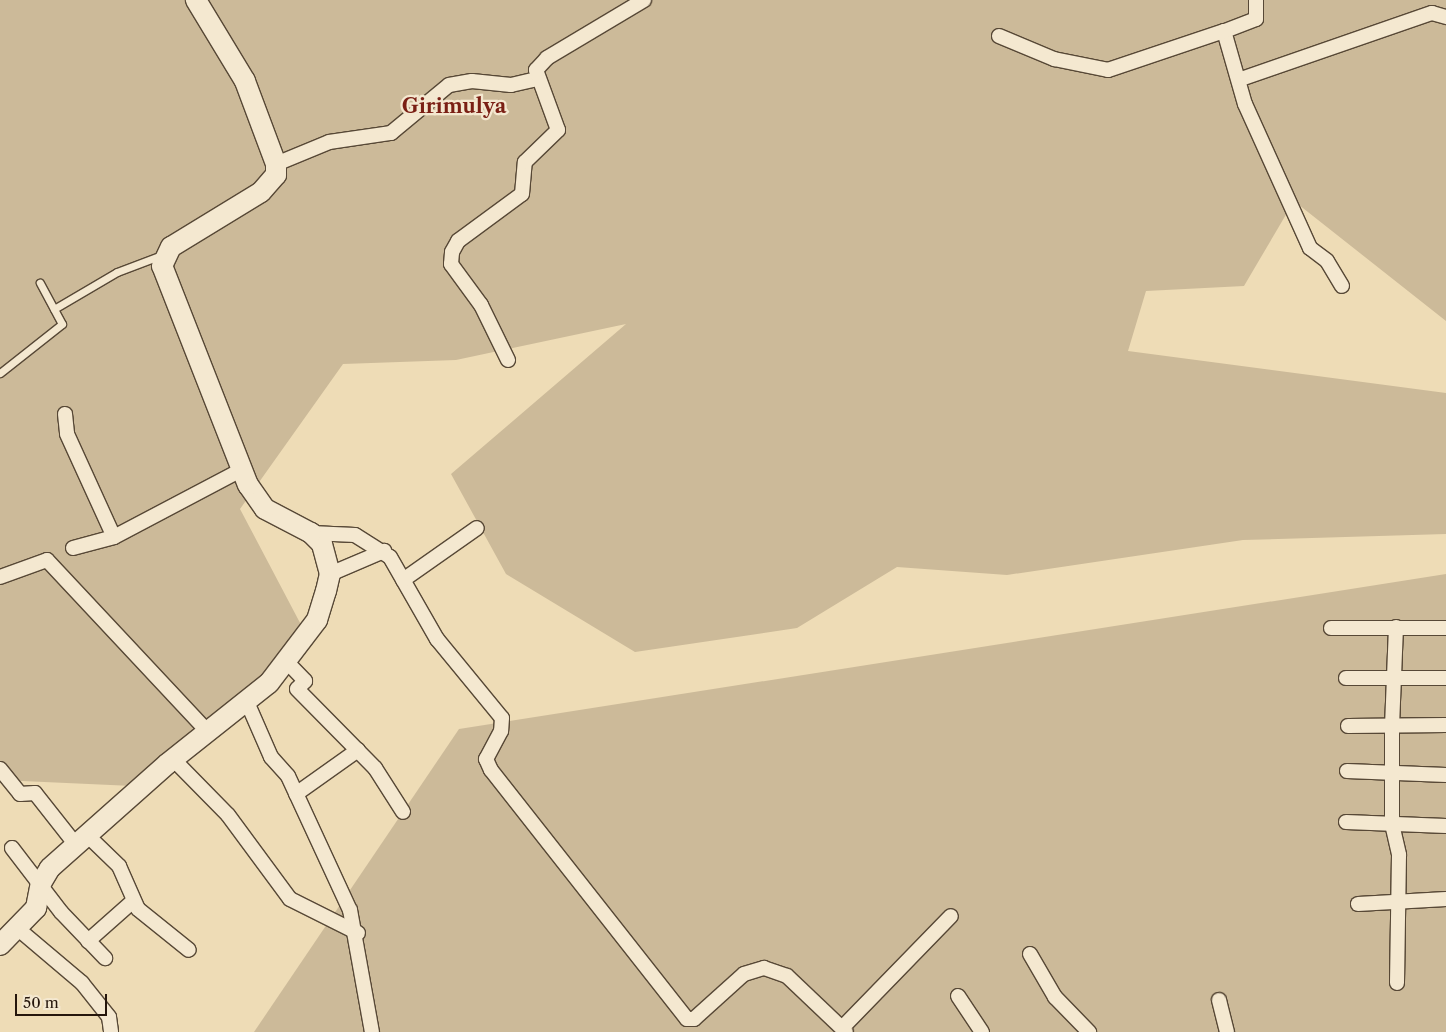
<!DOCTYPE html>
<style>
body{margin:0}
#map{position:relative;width:1446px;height:1032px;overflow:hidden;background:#eedcb6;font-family:"Libre Caslon Text",serif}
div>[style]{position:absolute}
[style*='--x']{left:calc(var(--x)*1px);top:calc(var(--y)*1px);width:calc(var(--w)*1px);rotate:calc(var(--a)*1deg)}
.green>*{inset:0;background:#ccba99}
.roads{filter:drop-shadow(1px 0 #574836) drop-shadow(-1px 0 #574836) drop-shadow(0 1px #574836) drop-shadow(0 -1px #574836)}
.lane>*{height:7px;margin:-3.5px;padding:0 3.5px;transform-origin:3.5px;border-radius:3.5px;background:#f4e8d0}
.street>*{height:14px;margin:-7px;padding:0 7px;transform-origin:7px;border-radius:7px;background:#f4e8d0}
.secondary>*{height:20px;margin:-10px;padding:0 10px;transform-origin:10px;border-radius:10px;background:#f4e8d0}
span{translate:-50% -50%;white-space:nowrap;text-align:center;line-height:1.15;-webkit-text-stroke:4.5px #f4e8d0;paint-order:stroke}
.quarter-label{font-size:20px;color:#7a1f14;font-weight:700}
.scale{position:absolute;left:15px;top:994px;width:92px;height:22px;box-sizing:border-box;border:2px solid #25160c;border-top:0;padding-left:6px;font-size:15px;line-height:18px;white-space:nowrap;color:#25160c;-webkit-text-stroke:4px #f4e8d0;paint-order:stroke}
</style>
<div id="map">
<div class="green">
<i style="clip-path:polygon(0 0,1446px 0,1446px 321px,1294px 201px,1244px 286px,1146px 291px,1128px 351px,1446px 393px,1446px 534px,1243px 540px,1007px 575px,897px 567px,797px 628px,635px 652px,506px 574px,451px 474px,626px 324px,456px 360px,343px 364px,240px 509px,308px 638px,155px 787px,0 780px)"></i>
<i style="clip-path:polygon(1446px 574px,1446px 1032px,254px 1032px,459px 729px)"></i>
</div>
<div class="roads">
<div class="lane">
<i style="--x:54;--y:309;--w:73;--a:-30.4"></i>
<i style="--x:117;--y:272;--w:48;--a:-20.7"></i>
<i style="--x:0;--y:373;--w:79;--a:-38.3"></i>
<i style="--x:62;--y:324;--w:47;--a:-118.2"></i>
</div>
<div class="street">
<i style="--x:1256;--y:0;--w:19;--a:90"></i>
<i style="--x:1256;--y:19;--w:34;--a:159"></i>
<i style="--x:1224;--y:31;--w:76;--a:74"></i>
<i style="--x:1245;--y:104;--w:158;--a:65.7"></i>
<i style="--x:1310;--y:248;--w:21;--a:37"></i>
<i style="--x:1327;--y:261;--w:29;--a:59"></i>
<i style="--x:999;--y:36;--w:60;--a:22.7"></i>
<i style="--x:1054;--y:59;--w:55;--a:11.5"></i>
<i style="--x:1108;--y:70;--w:122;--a:-18.6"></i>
<i style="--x:1241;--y:79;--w:202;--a:-19.1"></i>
<i style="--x:1432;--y:13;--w:15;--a:16"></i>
<i style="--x:276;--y:164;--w:57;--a:-22.5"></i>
<i style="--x:329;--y:142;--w:63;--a:-8.3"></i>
<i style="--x:391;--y:133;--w:75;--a:-39.6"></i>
<i style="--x:449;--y:85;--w:23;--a:-10"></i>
<i style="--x:472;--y:81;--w:39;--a:6"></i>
<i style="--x:511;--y:85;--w:26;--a:-13"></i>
<i style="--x:508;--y:360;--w:61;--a:-116.1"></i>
<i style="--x:481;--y:305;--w:51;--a:-126.2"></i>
<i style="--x:451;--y:264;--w:12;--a:-85"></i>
<i style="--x:452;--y:252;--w:13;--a:-61"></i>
<i style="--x:458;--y:241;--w:79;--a:-36.3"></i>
<i style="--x:522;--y:194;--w:32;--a:-85"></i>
<i style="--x:525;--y:162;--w:46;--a:-44.1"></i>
<i style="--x:558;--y:130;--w:64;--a:-110.1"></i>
<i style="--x:536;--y:70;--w:16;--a:-47"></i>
<i style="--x:547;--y:58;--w:113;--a:-30.9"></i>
<i style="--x:65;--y:414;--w:20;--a:84"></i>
<i style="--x:67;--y:434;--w:113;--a:65.5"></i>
<i style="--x:311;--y:533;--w:44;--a:2.6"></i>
<i style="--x:355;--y:535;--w:41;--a:32.2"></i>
<i style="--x:390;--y:557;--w:95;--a:60.2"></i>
<i style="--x:437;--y:639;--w:102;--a:50.6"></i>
<i style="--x:502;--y:718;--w:13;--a:94"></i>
<i style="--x:501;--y:731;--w:32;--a:118"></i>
<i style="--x:486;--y:759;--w:12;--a:66"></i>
<i style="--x:491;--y:770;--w:317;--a:51.8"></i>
<i style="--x:687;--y:1019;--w:7;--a:0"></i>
<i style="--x:694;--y:1019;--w:67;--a:-42"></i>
<i style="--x:744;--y:974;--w:21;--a:-17"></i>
<i style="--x:764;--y:968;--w:24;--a:19"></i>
<i style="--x:787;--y:976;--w:81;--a:43.5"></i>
<i style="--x:73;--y:548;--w:42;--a:-15"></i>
<i style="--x:114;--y:537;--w:146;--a:-27.8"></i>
<i style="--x:330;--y:574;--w:59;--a:-23.1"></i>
<i style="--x:0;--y:577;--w:50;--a:-19.9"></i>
<i style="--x:47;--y:560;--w:236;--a:46.9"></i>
<i style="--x:403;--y:580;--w:90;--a:-35.1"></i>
<i style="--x:1396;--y:627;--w:99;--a:92.3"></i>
<i style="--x:1392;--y:726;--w:98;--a:90"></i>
<i style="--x:1392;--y:824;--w:32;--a:77"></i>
<i style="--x:1399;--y:855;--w:128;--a:90.9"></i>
<i style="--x:1331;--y:628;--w:115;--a:0"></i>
<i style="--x:285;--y:660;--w:29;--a:46"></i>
<i style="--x:305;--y:681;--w:11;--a:135"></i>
<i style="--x:297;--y:689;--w:111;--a:45.4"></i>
<i style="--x:375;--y:768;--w:52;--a:57.5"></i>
<i style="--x:1346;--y:678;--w:100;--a:0"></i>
<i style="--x:247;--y:702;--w:60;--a:66.4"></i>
<i style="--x:271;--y:757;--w:25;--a:48"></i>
<i style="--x:288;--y:776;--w:148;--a:65.2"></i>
<i style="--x:350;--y:910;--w:124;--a:79.8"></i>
<i style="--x:1348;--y:726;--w:98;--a:-0.6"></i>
<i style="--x:173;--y:759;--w:78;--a:45.5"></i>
<i style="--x:228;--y:815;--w:104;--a:53.6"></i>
<i style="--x:290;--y:899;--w:76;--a:26.6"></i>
<i style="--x:0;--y:769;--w:32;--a:51"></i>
<i style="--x:20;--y:794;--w:15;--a:-4"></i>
<i style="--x:35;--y:793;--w:66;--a:51.7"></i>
<i style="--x:1347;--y:771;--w:99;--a:2.3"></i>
<i style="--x:296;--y:794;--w:76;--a:-35.4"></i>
<i style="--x:1346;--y:822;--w:100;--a:2.3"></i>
<i style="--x:87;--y:835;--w:45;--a:44.1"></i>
<i style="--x:119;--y:866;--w:47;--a:66.2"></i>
<i style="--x:138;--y:909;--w:65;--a:38.8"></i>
<i style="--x:12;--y:848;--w:81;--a:52.6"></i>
<i style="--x:61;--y:912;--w:64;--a:46.3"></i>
<i style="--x:1358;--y:904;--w:88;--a:-3.3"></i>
<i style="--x:17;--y:928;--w:85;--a:40.2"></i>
<i style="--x:82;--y:983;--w:43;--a:51.5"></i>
<i style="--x:109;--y:1017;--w:15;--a:82"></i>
<i style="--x:88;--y:941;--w:60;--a:-41.6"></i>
<i style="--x:1030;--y:954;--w:50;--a:59.8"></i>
<i style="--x:1055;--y:997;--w:49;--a:45.8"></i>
<i style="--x:958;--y:996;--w:43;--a:56.3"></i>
<i style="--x:1219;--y:1000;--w:33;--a:76"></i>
<i style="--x:842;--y:1028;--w:156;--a:-45.8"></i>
</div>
<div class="secondary">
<i style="--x:0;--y:945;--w:52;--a:-45.8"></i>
<i style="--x:36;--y:908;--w:25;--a:-79"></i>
<i style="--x:41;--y:883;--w:17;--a:-59"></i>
<i style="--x:50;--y:868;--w:157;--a:-41.6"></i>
<i style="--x:167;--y:764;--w:130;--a:-38.5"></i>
<i style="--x:269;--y:683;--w:79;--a:-52.7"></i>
<i style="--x:317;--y:620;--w:30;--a:-73"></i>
<i style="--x:326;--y:591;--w:17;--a:-77"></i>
<i style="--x:330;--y:574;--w:31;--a:-105"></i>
<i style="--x:322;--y:544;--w:16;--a:-135"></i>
<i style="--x:311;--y:533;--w:52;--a:-152.4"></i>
<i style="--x:265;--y:509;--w:29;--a:-125"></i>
<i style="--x:248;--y:485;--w:235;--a:-111.4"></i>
<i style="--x:162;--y:266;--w:21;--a:-65"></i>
<i style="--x:171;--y:247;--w:105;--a:-31.4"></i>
<i style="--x:261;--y:192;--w:23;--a:-49"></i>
<i style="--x:276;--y:175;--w:11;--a:-90"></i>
<i style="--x:276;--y:164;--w:89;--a:-110.5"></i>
<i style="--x:245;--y:81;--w:95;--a:-121.2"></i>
</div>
</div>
<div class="quarter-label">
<span style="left:454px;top:106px">Girimulya</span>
</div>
<div class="scale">50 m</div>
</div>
